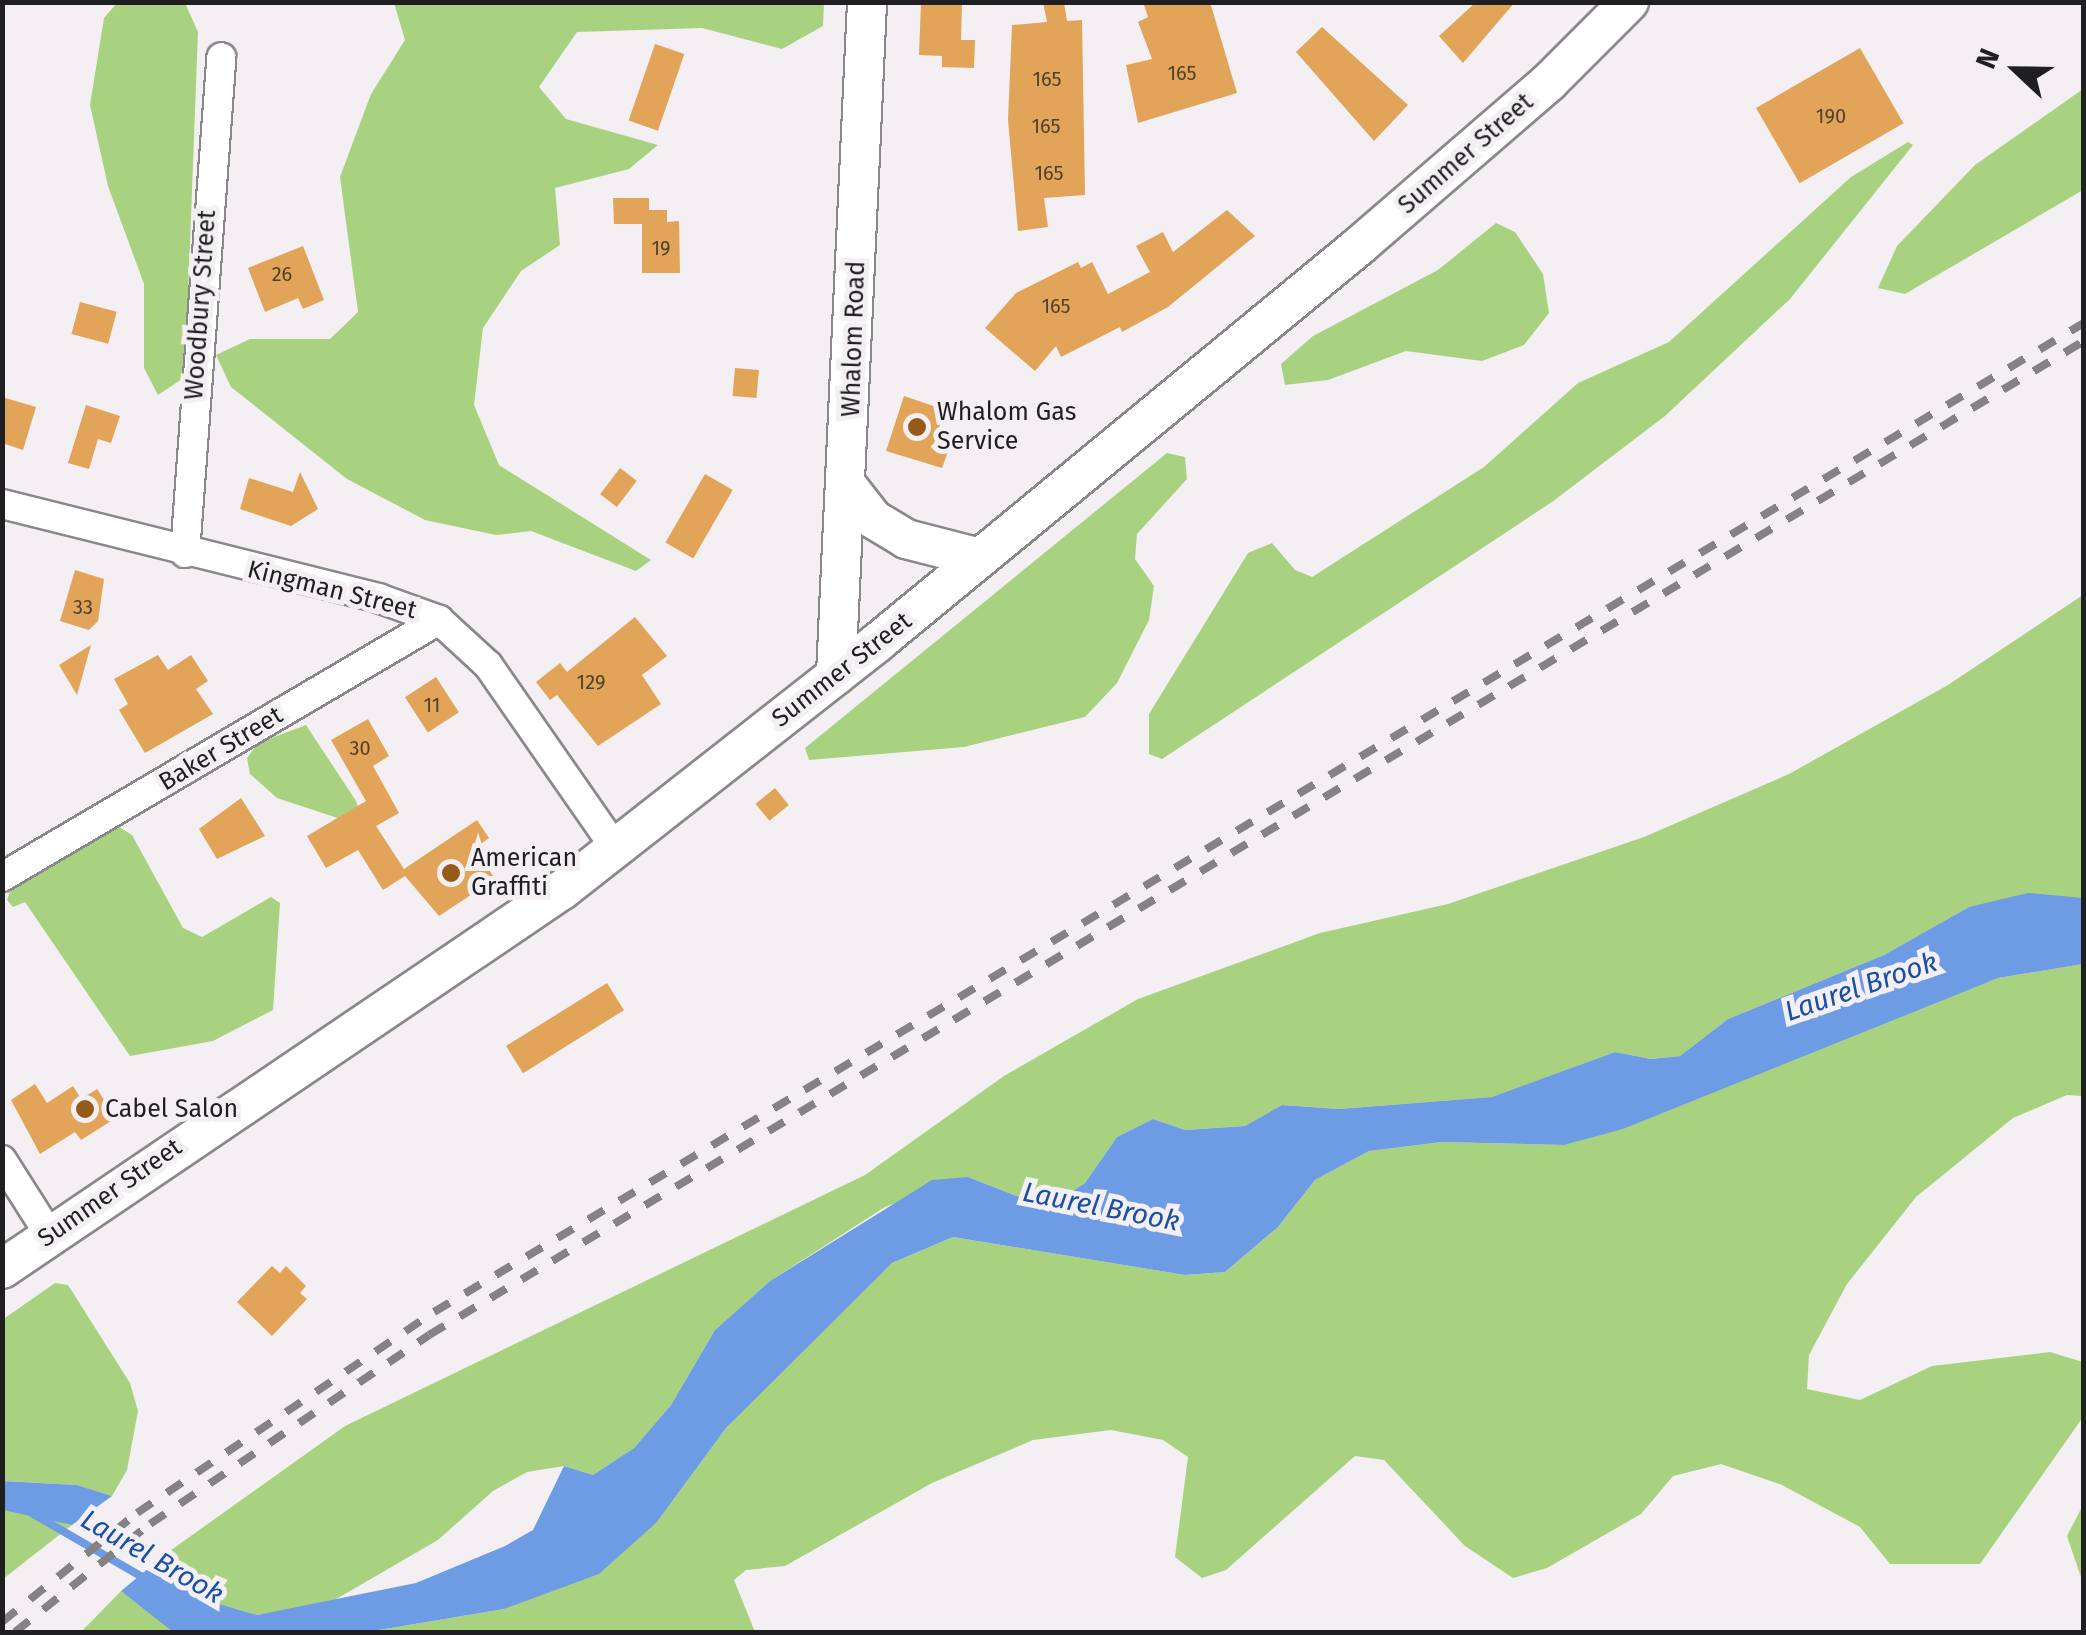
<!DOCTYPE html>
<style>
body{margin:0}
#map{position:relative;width:2086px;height:1635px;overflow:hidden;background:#f3eff3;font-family:"Fira Sans",sans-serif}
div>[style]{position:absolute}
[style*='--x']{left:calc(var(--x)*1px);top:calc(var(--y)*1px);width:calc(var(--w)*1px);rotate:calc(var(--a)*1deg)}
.forest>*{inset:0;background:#a9d280}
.water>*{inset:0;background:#6e9ce4}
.stream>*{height:8px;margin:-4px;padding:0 4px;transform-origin:4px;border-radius:4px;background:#6e9ce4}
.building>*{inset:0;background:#e2a459;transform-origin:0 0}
.roads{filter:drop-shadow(2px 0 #8b888c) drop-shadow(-2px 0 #8b888c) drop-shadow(0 2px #8b888c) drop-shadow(0 -2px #8b888c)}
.minor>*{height:28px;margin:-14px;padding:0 14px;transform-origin:14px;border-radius:14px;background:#fff}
.secondary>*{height:38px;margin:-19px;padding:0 19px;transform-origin:19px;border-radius:19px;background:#fff}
.rail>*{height:8px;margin-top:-4px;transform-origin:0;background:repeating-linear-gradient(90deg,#848285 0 18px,transparent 0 36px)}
.dots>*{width:28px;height:28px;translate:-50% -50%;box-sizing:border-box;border:5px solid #f3eff3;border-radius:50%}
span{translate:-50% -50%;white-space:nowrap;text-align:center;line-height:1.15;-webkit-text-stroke:10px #f3eff3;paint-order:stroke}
.number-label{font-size:20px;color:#50402e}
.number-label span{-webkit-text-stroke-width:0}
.street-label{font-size:25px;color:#1f1e20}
.poi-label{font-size:25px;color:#1f1e20}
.left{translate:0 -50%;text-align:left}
.water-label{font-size:28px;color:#1950a5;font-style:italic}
.frame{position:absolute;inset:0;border:5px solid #1f1e20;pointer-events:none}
.north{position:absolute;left:1966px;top:20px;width:100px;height:100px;-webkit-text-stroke:8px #f3eff3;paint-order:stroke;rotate:292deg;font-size:28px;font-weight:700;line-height:40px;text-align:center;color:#1f1e20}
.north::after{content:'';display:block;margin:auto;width:35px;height:45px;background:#1f1e20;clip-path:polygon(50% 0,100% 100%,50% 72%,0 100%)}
</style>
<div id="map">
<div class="forest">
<i style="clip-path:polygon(117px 3px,185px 3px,198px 32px,185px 377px,158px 395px,144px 368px,144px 284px,108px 186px,90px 105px,104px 18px)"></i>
<i style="clip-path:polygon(394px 3px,824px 3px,823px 26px,782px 49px,702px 28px,577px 32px,539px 87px,566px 119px,658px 145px,629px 169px,555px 188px,560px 245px,521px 271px,483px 328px,474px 405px,499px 465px,651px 560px,636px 571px,531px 531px,496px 535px,425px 520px,347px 479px,231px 387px,216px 355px,250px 339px,330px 339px,358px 312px,340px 177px,371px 94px,405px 40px)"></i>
<i style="clip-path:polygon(2083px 89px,2083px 190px,1905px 294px,1878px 288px,1897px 246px,1975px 165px)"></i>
<i style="clip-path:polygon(1908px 142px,1913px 145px,1790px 299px,1665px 416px,1552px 502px,1162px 759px,1149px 754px,1149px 714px,1248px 553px,1272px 543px,1295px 570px,1312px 577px,1484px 467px,1578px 383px,1669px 342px,1851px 177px)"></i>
<i style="clip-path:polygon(1496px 223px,1515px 232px,1543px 274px,1549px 313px,1524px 345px,1482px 361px,1406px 351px,1328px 380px,1285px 385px,1281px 364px,1313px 336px,1438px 270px)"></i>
<i style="clip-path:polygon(1167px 453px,1185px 457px,1187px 479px,1137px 534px,1135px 559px,1154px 586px,1149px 620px,1117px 683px,1085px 717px,964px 747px,809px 760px,805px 748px)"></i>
<i style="clip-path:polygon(2083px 595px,2083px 898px,1969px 907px,1884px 955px,1728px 1019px,1680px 1056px,1651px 1059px,1615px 1052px,1493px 1097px,1339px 1109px,1282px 1105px,1245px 1126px,1185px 1130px,1153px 1119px,1117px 1137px,1085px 1183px,1048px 1208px,968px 1177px,885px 1207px,770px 1281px,715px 1330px,671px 1405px,634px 1448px,593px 1475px,564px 1466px,527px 1472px,493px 1491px,438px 1540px,331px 1602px,257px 1615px,199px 1598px,167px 1553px,345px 1426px,865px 1175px,1004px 1076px,1138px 999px,1320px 933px,1448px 904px,1644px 837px,1789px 774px,1948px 685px)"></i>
<i style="clip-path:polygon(306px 725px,356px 801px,365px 827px,277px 798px,250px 774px,247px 758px,258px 743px)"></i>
<i style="clip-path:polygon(119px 827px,132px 835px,183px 928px,202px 937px,271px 897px,280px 903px,273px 1010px,213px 1041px,130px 1056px,25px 902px,13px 907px,7px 900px,14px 880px)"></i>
<i style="clip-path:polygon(2083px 964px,2083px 1096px,2067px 1095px,2013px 1118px,1916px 1197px,1847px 1284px,1809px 1355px,1807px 1389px,1860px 1400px,1932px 1366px,2050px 1352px,2083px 1362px,2083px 1417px,1980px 1564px,1890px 1564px,1860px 1527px,1782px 1485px,1721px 1464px,1673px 1476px,1641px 1514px,1547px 1568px,1513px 1578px,1465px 1546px,1384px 1460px,1355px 1456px,1226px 1570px,1202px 1578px,1175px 1557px,1188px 1457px,1163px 1440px,1111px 1430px,1033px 1440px,932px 1483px,785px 1566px,746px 1570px,734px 1580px,755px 1632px,367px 1632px,504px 1609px,657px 1522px,726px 1428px,830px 1321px,892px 1263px,953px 1237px,1185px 1275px,1225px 1272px,1278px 1227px,1315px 1180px,1369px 1151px,1442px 1142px,1564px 1145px,1998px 978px)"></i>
<i style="clip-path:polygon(55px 1283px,68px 1285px,130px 1383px,138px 1411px,127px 1470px,112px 1496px,77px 1485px,3px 1481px,2px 1320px)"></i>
<i style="clip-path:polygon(2083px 1505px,2084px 1583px,2083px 1583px,2067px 1536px)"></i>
<i style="clip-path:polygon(3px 1510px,15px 1510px,72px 1525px,3px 1579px)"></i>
<i style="clip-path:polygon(121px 1591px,134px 1597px,173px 1632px,81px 1632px)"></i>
</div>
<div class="water">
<i style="clip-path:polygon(2028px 893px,2083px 898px,2083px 964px,1998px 978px,1623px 1129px,1564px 1145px,1442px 1142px,1369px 1151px,1315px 1180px,1278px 1227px,1225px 1272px,1185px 1275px,953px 1237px,892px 1263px,726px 1428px,657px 1522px,599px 1574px,504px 1609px,367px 1632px,173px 1632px,121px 1591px,167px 1553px,199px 1598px,257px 1615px,416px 1583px,505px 1546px,533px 1530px,564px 1466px,593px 1475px,634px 1448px,671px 1405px,715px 1330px,770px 1281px,932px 1180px,968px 1177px,1048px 1208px,1085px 1183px,1117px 1137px,1153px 1119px,1185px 1130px,1245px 1126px,1282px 1105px,1339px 1109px,1492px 1097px,1615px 1052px,1651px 1059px,1680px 1056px,1728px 1019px,1884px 955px,1969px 907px)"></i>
<i style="clip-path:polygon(2px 1481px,77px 1485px,112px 1496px,72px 1525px,3px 1510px)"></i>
</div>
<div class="stream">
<i style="--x:28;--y:1511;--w:136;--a:30"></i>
</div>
<div class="building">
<i style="clip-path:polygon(921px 2px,962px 2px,961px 40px,975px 40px,974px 68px,942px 67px,942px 56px,919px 55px)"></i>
<i style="clip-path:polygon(1043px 2px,1064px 2px,1067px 21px,1082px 20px,1085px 195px,1044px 198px,1048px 227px,1018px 231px,1008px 120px,1012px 25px,1047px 22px)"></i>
<i style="clip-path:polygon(1143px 2px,1210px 2px,1237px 93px,1138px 123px,1126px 65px,1152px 59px,1138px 22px,1148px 17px)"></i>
<i style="clip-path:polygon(1476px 2px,1515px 2px,1463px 63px,1439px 36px)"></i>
<i style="clip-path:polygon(1322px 27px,1408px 105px,1374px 141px,1296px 52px)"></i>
<i style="left:655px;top:44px;width:31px;height:81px;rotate:19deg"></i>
<i style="left:1860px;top:48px;width:87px;height:120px;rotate:60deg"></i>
<i style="clip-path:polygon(613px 198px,649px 198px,649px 210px,667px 210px,667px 222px,679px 221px,680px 273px,642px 273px,642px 224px,614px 224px)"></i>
<i style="clip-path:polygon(1227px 210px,1255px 236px,1168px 307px,1122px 332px,1120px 327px,1061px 357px,1056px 346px,1035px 371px,985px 328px,1016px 293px,1078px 262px,1081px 268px,1092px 262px,1108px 294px,1150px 272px,1136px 246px,1163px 232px,1173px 252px)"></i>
<i style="clip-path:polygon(303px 246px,324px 300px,303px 309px,298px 298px,265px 312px,248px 268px)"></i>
<i style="left:80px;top:302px;width:38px;height:33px;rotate:15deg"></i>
<i style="left:735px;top:368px;width:24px;height:28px;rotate:5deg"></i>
<i style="clip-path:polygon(904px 396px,945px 410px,934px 444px,949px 449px,942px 468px,886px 451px)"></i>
<i style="clip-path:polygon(2px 397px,36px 407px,23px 450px,2px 443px)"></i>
<i style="clip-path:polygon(86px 405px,120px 416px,111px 443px,98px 439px,89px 469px,68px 463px)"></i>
<i style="left:620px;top:468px;width:21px;height:33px;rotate:37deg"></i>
<i style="clip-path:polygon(300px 472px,318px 509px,291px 526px,240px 509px,249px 478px,293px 492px)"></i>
<i style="left:705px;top:474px;width:32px;height:79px;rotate:30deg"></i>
<i style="clip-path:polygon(75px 570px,104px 579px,98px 621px,89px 630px,60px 621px)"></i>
<i style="clip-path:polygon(635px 617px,667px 656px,642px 675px,661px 704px,598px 746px,557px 695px,550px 700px,536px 682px,560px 663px,567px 672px)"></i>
<i style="clip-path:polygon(91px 645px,77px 695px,59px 665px)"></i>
<i style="clip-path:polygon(158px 655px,168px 670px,191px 655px,208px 681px,196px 689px,213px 714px,145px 753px,119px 710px,128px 704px,114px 679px)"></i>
<i style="left:436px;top:677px;width:42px;height:37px;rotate:57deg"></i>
<i style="clip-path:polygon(368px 719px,389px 756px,373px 766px,399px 813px,376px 826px,404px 869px,477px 820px,489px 838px,475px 848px,495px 879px,439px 916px,405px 876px,383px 890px,358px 850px,326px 868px,307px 836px,366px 801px,331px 740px)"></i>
<i style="left:775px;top:788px;width:22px;height:25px;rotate:51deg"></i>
<i style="clip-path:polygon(241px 798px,265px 836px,217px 859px,199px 829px)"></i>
<i style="left:607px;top:983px;width:32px;height:119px;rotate:58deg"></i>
<i style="clip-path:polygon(35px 1084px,47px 1103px,73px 1086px,81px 1099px,97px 1089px,116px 1118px,81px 1140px,75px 1132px,40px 1154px,11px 1100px)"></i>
<i style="clip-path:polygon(272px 1266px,280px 1273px,286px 1266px,306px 1286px,300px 1293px,307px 1299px,272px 1336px,237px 1302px)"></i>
</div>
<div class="roads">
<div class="minor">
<i style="--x:2;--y:504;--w:388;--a:14"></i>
<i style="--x:378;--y:598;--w:65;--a:19.8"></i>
<i style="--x:439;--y:620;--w:67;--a:42.6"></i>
<i style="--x:488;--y:665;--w:223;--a:55.2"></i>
<i style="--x:185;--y:553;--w:497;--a:-85.8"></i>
<i style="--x:2;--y:877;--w:507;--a:-30.46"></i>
<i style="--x:2;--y:1160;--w:88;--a:57.6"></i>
</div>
<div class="secondary">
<i style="--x:849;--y:488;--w:39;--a:52"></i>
<i style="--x:873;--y:519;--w:39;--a:31"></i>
<i style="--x:906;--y:539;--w:76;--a:14.4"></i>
<i style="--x:836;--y:675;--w:674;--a:-87.36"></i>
<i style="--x:2;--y:1269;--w:676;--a:-34.09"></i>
<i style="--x:562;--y:890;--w:402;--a:-38.1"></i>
<i style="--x:878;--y:642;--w:623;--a:-39.46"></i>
<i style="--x:1359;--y:246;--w:251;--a:-40.8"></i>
<i style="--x:1549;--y:82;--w:113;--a:-45"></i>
</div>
</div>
<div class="rail">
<i style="--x:2;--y:1622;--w:174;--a:-38.9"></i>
<i style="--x:137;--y:1513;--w:359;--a:-34.1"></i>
<i style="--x:434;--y:1312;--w:1924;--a:-30.94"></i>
<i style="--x:15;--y:1632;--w:173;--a:-38.7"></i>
<i style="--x:150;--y:1524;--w:337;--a:-34.1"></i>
<i style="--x:429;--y:1335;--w:1931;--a:-30.99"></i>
</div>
<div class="dots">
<i style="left:917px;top:427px;background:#965b1b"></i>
<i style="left:451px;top:873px;background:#965b1b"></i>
<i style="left:85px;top:1109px;background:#965b1b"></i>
</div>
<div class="number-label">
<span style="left:1182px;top:73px">165</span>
<span style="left:1047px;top:79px">165</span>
<span style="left:1831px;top:116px">190</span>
<span style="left:1046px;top:126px">165</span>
<span style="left:1049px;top:173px">165</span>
<span style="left:661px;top:248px">19</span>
<span style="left:282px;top:274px">26</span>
<span style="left:1056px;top:306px">165</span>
<span style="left:83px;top:607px">33</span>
<span style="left:591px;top:682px">129</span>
<span style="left:432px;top:705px">11</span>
<span style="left:360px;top:748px">30</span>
</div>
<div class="street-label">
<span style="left:1466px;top:154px;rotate:-41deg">Summer Street</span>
<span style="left:201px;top:305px;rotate:-86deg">Woodbury Street</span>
<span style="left:854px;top:339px;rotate:-88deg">Whalom Road</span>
<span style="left:332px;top:590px;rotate:14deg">Kingman Street</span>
<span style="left:842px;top:670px;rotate:-38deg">Summer Street</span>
<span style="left:221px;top:749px;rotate:-31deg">Baker Street</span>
<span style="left:110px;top:1193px;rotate:-35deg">Summer Street</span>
</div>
<div class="poi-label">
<span class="left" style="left:937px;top:427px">Whalom Gas<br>Service</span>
<span class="left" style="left:471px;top:873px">American<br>Graffiti</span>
<span class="left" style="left:105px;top:1109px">Cabel Salon</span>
</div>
<div class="water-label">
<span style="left:1861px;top:987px;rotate:-19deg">Laurel Brook</span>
<span style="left:1101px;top:1207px;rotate:11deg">Laurel Brook</span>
<span style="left:152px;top:1557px;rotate:30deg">Laurel Brook</span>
</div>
<div class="frame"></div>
<div class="north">N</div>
</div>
